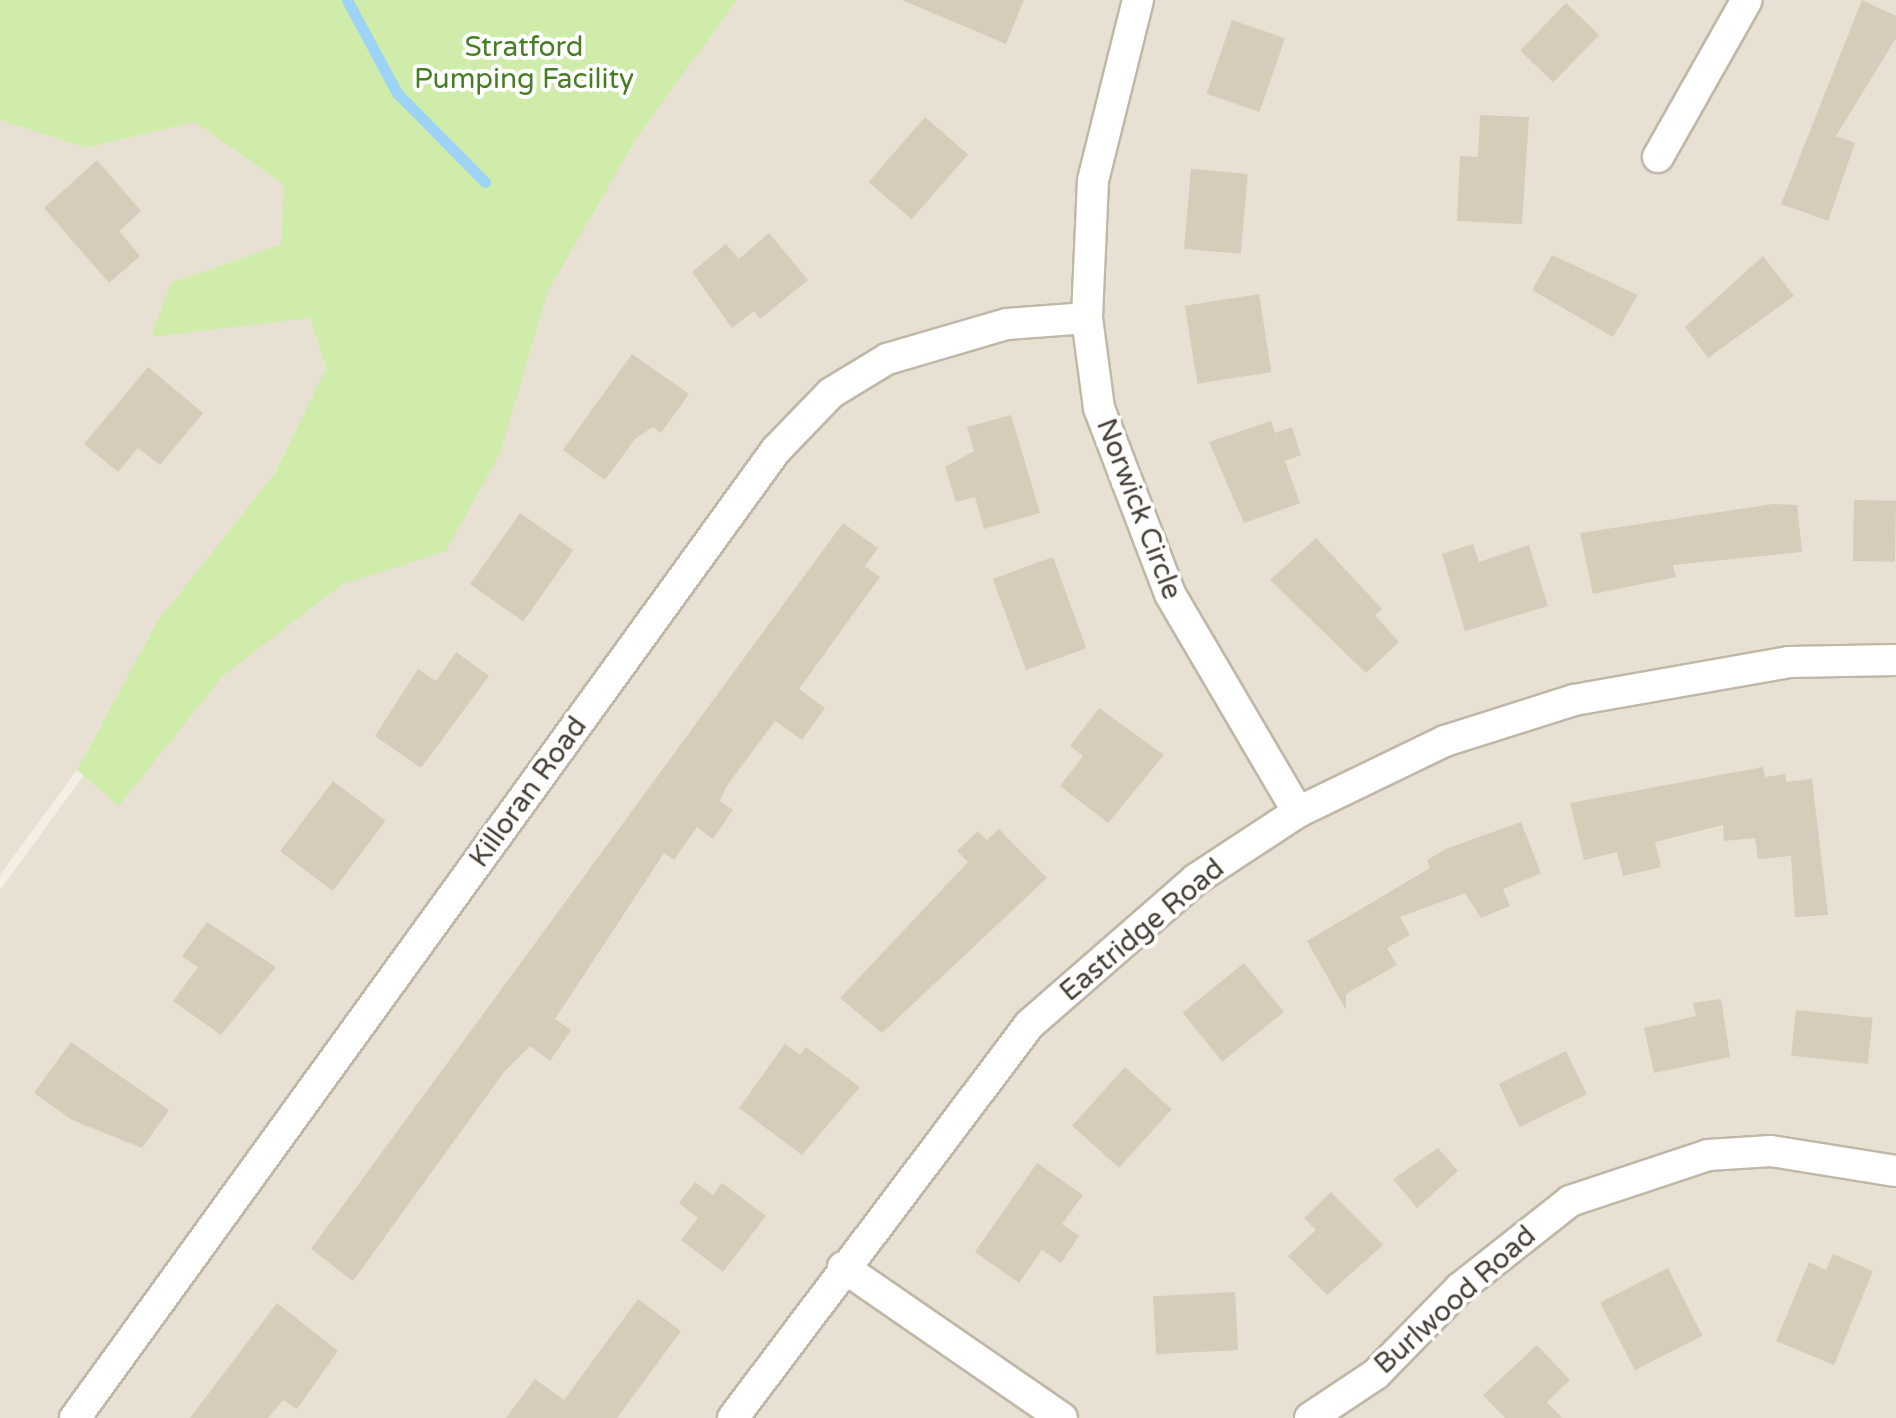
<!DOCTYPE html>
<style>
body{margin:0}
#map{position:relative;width:1896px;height:1418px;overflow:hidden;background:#f4efe5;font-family:"Varela Round",sans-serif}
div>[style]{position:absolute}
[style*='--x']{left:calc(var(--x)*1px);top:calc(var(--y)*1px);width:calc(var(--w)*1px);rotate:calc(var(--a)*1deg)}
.residential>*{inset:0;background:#e8e1d3}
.green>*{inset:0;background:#cfecab}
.stream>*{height:11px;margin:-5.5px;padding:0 5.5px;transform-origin:5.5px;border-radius:5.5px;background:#9dd3f6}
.building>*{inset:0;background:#d7cbba;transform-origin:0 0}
.roads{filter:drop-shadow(2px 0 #c0b7a7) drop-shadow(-2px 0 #c0b7a7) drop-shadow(0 2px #c0b7a7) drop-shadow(0 -2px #c0b7a7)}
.street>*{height:30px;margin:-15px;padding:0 15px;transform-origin:15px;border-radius:15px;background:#fff}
span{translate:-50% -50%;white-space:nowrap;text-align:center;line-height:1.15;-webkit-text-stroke:8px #fff;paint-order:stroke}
.park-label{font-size:28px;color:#477d23}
.street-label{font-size:28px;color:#473f34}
</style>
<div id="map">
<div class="residential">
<i style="clip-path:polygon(649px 0,1896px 0,1896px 1418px,0 1418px,0 890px)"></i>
<i style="clip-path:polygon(0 120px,86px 148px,195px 122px,284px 185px,281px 244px,171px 283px,310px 318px,326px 370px,274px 474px,158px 622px,77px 770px,0 875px)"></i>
</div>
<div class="green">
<i style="clip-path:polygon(0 0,737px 0,637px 137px,548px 291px,500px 453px,446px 551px,341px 585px,223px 676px,119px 806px,77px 770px,157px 622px,274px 474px,326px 369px,310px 318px,151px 337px,171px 283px,281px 244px,284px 185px,195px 122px,86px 148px,0 120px)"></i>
</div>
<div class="stream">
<i style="--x:347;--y:0;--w:106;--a:61.7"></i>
<i style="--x:397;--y:93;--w:125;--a:45.3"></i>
</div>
<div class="building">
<i style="clip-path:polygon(902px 0,1024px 0,1006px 44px)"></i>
<i style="clip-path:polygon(1862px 0,1896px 16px,1896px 38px,1836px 136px,1855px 143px,1828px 221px,1781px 204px)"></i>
<i style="left:1566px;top:3px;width:46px;height:66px;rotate:44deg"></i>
<i style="left:1232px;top:20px;width:56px;height:78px;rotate:19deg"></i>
<i style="clip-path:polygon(1480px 115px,1529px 117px,1522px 224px,1457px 221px,1460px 156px,1478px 157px)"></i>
<i style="left:925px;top:117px;width:57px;height:86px;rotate:41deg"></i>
<i style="clip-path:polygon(97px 160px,141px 211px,119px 231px,140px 256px,109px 283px,44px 208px)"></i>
<i style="left:1191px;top:169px;width:57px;height:80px;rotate:5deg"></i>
<i style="clip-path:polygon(769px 233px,808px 280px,760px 319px,754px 311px,732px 328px,692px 272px,726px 244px,739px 259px)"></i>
<i style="clip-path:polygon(1552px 255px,1638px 295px,1613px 337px,1532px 290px)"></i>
<i style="clip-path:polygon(1763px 256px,1794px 296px,1708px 358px,1685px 327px)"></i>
<i style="left:1259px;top:294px;width:79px;height:75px;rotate:81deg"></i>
<i style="clip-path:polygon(632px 354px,689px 394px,661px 433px,653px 427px,635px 439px,605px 480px,563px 450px)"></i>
<i style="clip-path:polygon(148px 367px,203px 413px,160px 465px,138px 448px,118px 472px,84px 444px)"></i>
<i style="clip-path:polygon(1011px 415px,1040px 513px,984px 529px,975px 497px,956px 502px,945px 467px,974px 451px,967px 427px)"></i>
<i style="clip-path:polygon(1271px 421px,1275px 433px,1292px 427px,1301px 455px,1285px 461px,1300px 503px,1244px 523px,1209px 442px)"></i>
<i style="left:1854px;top:500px;width:42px;height:61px;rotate:1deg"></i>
<i style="clip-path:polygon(1773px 504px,1797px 505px,1802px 552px,1673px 565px,1676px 577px,1593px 594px,1580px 533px)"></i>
<i style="left:520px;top:513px;width:65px;height:87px;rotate:35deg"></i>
<i style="clip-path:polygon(843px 523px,878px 548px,865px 566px,880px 577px,799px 689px,825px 708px,802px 740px,775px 721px,726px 787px,720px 801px,733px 810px,713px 839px,697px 827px,674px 860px,664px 853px,555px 1019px,571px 1030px,550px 1061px,530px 1046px,504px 1072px,353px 1281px,311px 1249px)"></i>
<i style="clip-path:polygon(1316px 538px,1382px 609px,1375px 615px,1399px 642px,1366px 673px,1270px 580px)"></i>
<i style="clip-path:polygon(1473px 544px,1479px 562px,1529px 545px,1548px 606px,1465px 631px,1442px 554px)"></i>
<i style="left:1053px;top:557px;width:97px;height:64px;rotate:70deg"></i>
<i style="clip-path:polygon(456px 652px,489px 676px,421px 768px,375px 736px,418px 669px,436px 681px)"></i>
<i style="clip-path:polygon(1099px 708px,1164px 755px,1108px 823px,1060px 786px,1083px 756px,1070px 746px)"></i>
<i style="clip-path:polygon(1763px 767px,1765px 777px,1785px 774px,1786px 782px,1812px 779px,1828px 915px,1795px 917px,1791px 856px,1758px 859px,1755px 838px,1724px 841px,1723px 825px,1655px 842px,1661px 867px,1623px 876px,1617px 852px,1584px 860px,1570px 803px)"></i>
<i style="left:333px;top:781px;width:66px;height:88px;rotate:37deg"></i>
<i style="clip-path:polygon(1521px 822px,1541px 873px,1503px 889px,1510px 906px,1481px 918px,1465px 893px,1400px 917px,1410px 935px,1387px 948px,1397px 965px,1346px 994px,1346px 1010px,1307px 941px,1430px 868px,1427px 860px,1446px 849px)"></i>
<i style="clip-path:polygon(999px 829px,1047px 878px,882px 1033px,840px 998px,968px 862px,957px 851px,978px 831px,987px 840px)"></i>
<i style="clip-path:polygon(207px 922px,276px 967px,221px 1035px,173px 1001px,198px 967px,182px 956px)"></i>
<i style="left:1244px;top:963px;width:63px;height:79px;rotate:51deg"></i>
<i style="clip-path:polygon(1721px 999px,1730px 1057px,1654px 1073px,1644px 1028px,1696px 1016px,1693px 1003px)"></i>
<i style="left:1796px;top:1010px;width:77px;height:46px;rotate:6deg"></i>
<i style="clip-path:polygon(71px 1042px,169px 1110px,142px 1148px,72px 1120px,34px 1093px)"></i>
<i style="clip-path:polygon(785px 1044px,800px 1055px,806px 1047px,860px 1087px,802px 1155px,739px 1108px)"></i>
<i style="left:1566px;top:1051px;width:48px;height:75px;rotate:64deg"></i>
<i style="left:1125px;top:1067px;width:63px;height:79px;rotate:42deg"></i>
<i style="clip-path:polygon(1438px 1148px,1458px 1171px,1417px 1208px,1393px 1179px)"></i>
<i style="clip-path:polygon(1037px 1163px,1083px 1195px,1062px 1224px,1079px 1236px,1061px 1263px,1042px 1250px,1019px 1283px,975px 1252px)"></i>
<i style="clip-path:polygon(695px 1182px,713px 1195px,722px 1183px,766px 1216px,723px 1272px,681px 1240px,698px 1218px,679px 1203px)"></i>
<i style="clip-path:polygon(1331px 1192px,1383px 1245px,1327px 1295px,1288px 1256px,1316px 1230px,1304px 1218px)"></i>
<i style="clip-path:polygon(1833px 1254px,1873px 1271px,1834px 1365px,1776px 1341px,1809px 1262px,1826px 1270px)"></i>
<i style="left:1668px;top:1268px;width:76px;height:76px;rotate:63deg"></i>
<i style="left:1235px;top:1292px;width:58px;height:82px;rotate:87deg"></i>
<i style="clip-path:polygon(638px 1299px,681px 1331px,617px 1418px,506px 1418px,535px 1379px,564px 1400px)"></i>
<i style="clip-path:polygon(277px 1303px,338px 1351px,297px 1409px,283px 1400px,268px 1418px,190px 1418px)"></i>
<i style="clip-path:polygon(1537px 1345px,1570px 1380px,1547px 1402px,1562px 1418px,1505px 1418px,1483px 1395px)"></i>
</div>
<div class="roads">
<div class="street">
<i style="--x:1138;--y:0;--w:186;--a:104"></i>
<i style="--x:1093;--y:180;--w:138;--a:92.5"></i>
<i style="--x:1087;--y:318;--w:91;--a:82.4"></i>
<i style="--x:1099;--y:408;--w:199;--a:69.1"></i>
<i style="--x:1170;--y:594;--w:253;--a:59.6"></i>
<i style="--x:1658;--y:157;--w:180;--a:-60.5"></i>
<i style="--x:843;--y:1267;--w:266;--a:34.6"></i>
<i style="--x:75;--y:1418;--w:1195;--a:-54.09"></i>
<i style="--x:776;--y:450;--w:79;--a:-46"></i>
<i style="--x:831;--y:393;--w:66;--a:-31.3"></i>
<i style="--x:887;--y:359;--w:125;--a:-16.3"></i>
<i style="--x:1007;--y:324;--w:80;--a:-4.3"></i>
<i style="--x:733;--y:1418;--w:493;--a:-53"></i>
<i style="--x:1030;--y:1024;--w:220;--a:-41.1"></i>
<i style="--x:1196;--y:879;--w:122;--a:-33.3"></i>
<i style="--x:1298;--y:812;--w:163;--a:-25.8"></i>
<i style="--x:1445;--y:741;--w:135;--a:-17.6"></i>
<i style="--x:1574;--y:700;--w:218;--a:-10"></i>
<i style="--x:1789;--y:662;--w:107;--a:-1.1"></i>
<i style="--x:1310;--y:1418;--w:79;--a:-33.7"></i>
<i style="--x:1376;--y:1374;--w:120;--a:-45.7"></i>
<i style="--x:1460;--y:1288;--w:140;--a:-38.3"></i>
<i style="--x:1570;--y:1201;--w:145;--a:-18.4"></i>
<i style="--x:1708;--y:1155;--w:63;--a:-3.6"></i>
<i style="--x:1771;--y:1151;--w:127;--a:9.1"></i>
</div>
</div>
<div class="park-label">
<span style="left:524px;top:63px">Stratford<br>Pumping Facility</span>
</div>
<div class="street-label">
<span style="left:1139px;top:509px;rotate:69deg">Norwick Circle</span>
<span style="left:528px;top:792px;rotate:-54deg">Killoran Road</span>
<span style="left:1142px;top:930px;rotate:-40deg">Eastridge Road</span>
<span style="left:1455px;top:1300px;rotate:-42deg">Burlwood Road</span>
</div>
</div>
